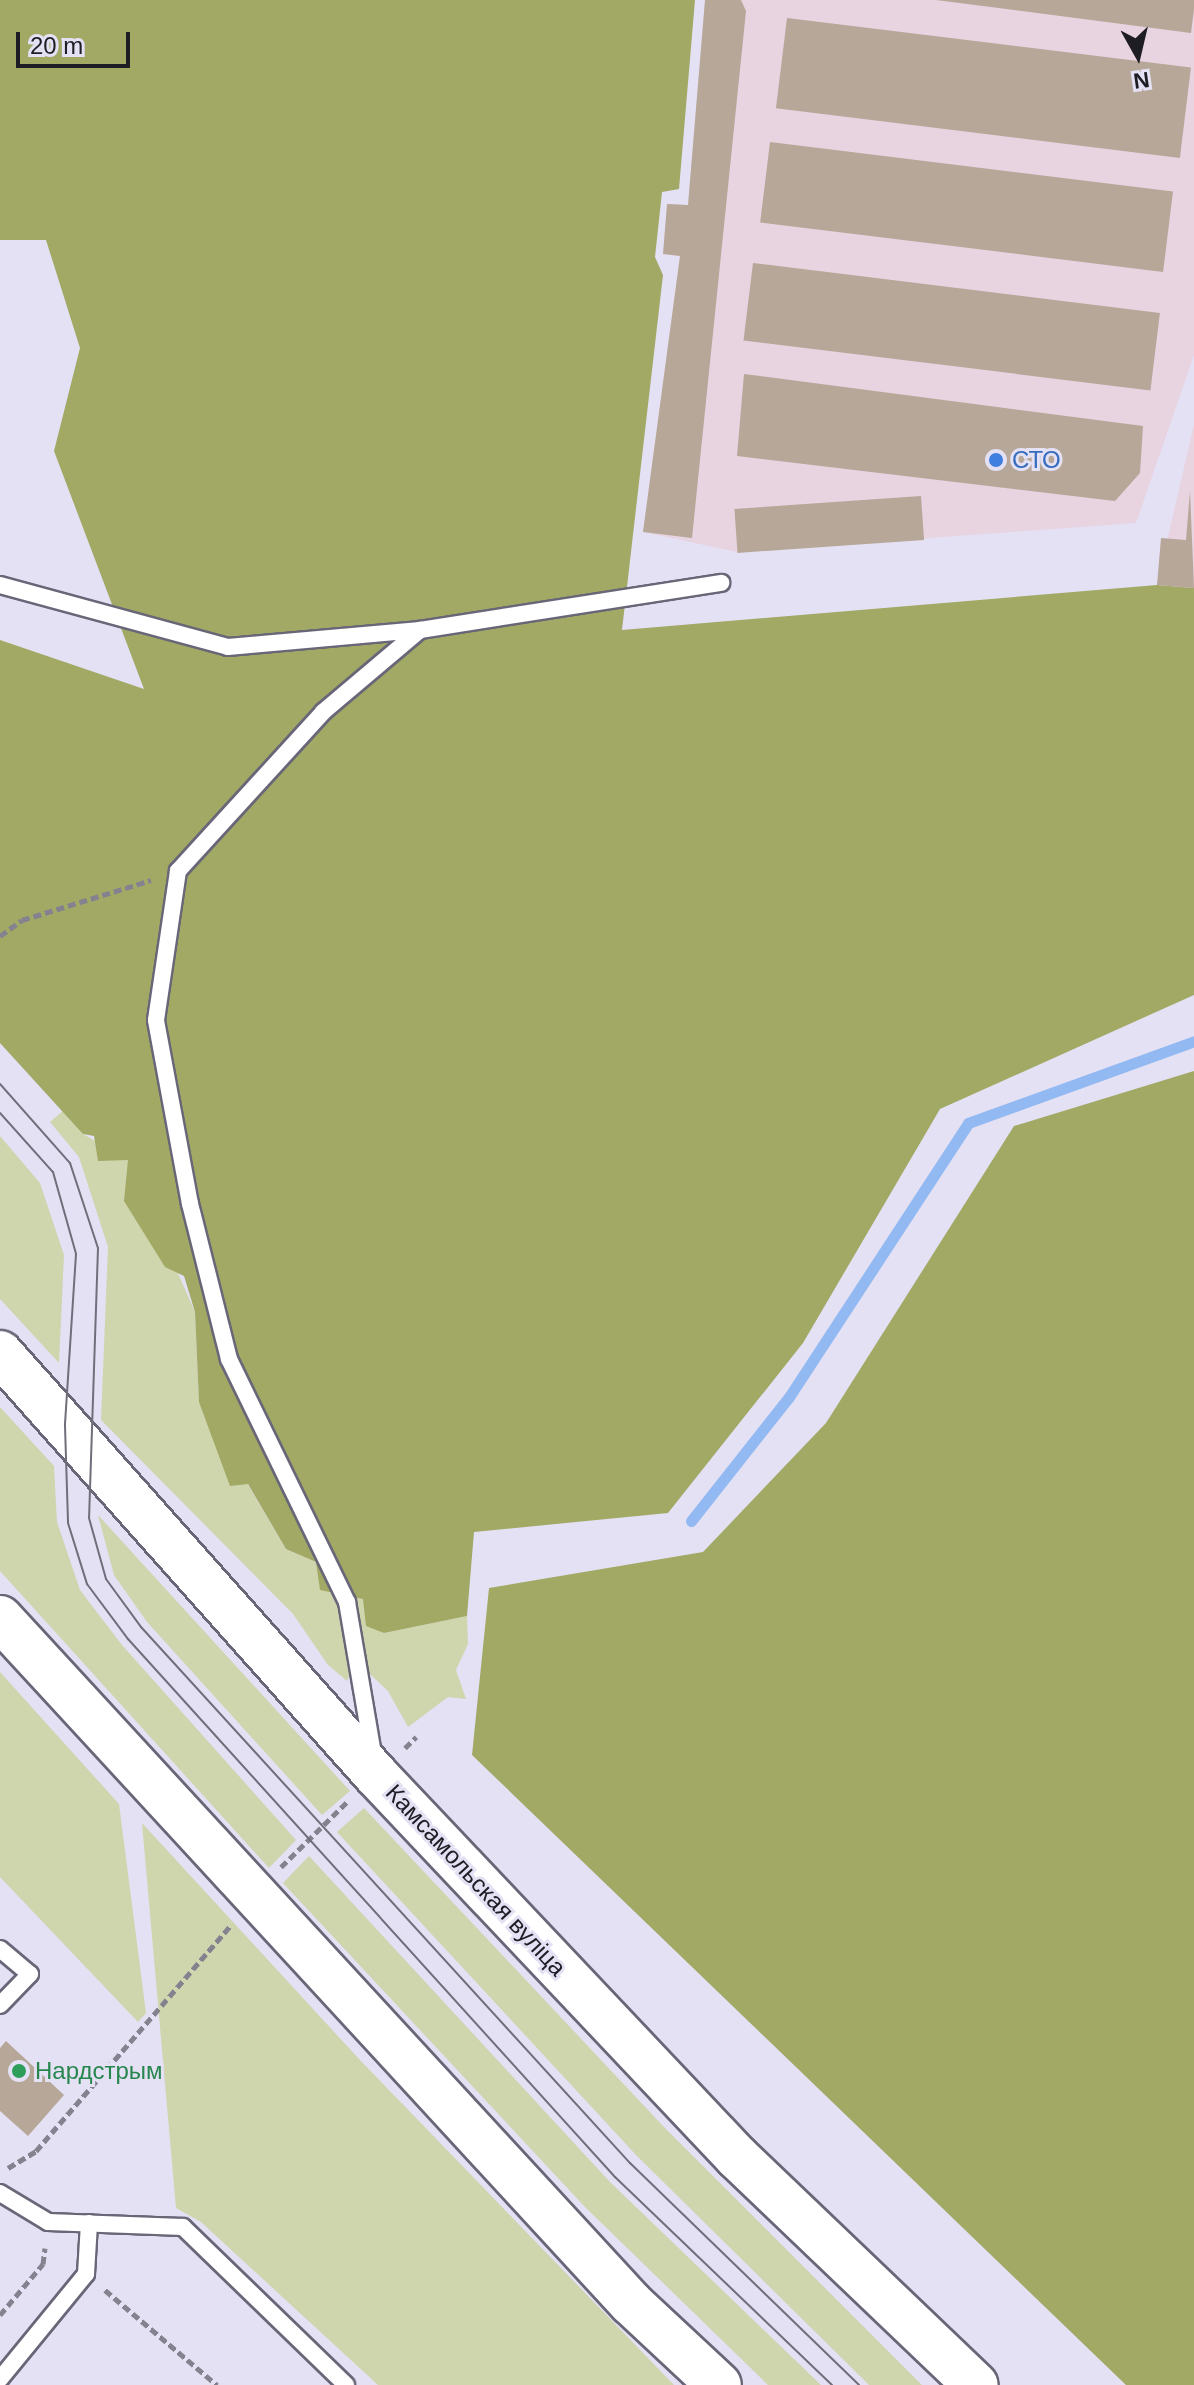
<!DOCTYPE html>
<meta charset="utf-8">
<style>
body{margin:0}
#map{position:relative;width:1194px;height:2385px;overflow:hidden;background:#e4e1f5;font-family:Helvetica,sans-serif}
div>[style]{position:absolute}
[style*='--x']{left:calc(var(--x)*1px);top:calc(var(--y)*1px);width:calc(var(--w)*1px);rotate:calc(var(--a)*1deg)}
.industrial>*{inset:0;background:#e8d3e1}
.green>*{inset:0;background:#cfd5ac}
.forest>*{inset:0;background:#a1a965}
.stream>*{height:11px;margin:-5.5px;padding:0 5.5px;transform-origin:5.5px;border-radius:5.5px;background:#92b9f1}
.building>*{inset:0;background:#b6a798;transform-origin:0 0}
.path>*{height:5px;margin-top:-2.5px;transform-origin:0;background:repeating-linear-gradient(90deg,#858290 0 8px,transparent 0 12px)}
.roads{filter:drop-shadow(2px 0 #696678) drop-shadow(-2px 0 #696678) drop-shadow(0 2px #696678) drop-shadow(0 -2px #696678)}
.service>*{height:16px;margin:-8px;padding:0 8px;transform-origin:8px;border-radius:8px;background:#fff}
.primary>*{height:44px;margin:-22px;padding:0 22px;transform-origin:22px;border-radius:22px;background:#fff}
.tram>*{height:2px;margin:-1px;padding:0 1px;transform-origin:1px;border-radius:1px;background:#706e7a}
.dots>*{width:22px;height:22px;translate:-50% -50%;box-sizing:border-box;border:4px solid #e4e1f5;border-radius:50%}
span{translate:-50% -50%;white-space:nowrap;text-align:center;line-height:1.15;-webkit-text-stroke:6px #e4e1f5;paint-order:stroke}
.shop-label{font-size:24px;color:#366cbe}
.left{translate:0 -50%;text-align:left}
.street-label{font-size:24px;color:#1e1d24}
.leisure-label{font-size:24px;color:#27864d}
.north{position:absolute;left:1098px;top:16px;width:80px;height:80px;-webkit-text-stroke:6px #e4e1f5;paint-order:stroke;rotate:172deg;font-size:22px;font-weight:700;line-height:32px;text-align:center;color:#1e1d24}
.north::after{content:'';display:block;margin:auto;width:28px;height:36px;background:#1e1d24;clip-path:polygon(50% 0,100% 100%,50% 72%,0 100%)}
.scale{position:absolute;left:16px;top:32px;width:114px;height:36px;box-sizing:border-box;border:4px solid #1e1d24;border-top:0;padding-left:10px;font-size:24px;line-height:28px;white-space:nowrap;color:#1e1d24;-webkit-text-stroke:6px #e4e1f5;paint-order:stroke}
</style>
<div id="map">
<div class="industrial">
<i style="clip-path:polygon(705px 0,1194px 0,1194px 355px,1136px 523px,737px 552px,643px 532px,680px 256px,663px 254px,667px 204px,688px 205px)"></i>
<i style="clip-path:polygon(1194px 424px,1194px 588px,1157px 585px)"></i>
</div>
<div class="green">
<i style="clip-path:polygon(64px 1110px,83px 1134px,128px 1160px,195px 1312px,199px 1402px,286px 1549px,316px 1562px,363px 1599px,384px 1633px,467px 1616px,468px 1644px,456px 1670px,466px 1699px,448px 1697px,408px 1727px,388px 1691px,355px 1660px,347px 1681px,328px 1665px,293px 1614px,101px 1420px,108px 1247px,79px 1157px,50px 1122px)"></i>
<i style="clip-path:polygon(0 1136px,40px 1183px,64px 1255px,59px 1363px,0 1299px)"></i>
<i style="clip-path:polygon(0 1407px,54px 1466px,57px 1522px,80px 1590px,122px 1645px,296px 1840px,269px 1868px,0 1571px)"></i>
<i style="clip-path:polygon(98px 1515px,350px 1791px,322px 1815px,147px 1622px,114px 1575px)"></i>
<i style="clip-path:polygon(0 1672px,119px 1804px,146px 2013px,138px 2022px,0 1877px)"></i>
<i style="clip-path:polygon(364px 1808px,664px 2127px,922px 2385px,869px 2385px,637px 2156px,337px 1832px)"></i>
<i style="clip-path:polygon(142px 1823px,359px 2059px,674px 2385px,378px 2385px,201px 2222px,176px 2208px)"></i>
<i style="clip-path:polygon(309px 1856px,610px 2182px,821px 2385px,768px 2385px,585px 2207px,283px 1883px)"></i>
</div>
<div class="forest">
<i style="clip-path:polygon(0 0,695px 0,679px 189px,662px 192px,655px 257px,663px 275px,622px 630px,1157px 585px,1194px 588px,1194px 995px,940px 1109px,803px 1343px,668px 1513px,474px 1532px,467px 1616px,384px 1633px,366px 1626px,363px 1599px,320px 1590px,316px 1562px,286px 1549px,248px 1484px,230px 1486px,199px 1402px,195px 1312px,184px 1276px,165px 1267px,124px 1201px,128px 1160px,98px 1161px,94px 1136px,83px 1134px,0 1043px,0 640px,144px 689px,54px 451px,80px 348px,46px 240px,0 240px)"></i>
<i style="clip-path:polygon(1194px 1071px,1194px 2385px,1126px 2385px,472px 1755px,489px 1588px,703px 1552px,826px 1423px,1014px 1126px)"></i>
</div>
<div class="stream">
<i style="--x:691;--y:1521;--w:158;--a:-51.7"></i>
<i style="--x:789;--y:1397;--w:327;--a:-56.8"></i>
<i style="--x:968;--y:1123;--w:240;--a:-19.9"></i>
</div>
<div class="building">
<i style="clip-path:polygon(705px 0,741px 0,746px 11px,692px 538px,643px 532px,680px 256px,663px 254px,667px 204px,688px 205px)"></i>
<i style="clip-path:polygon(936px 0,1194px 0,1194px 9px,1191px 33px)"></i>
<i style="left:787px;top:18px;width:407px;height:91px;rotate:7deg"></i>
<i style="left:770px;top:142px;width:406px;height:81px;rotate:7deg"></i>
<i style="left:753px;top:263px;width:410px;height:78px;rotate:7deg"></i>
<i style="clip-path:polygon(744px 374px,1143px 426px,1140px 473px,1115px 501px,737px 456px)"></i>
<i style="clip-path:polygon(1190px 491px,1194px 588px,1157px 585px,1161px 538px,1186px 540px)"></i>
<i style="left:921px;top:496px;width:44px;height:187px;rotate:86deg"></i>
<i style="clip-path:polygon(6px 2041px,64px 2095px,28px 2136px,0 2111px,0 2048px)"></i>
</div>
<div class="path">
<i style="--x:0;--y:936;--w:27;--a:-36"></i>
<i style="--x:22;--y:920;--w:135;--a:-17.2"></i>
<i style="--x:405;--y:1748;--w:16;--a:-45"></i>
<i style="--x:281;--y:1867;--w:94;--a:-44.6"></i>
<i style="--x:8;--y:2168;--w:33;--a:-31"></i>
<i style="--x:36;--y:2151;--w:297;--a:-49.2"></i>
<i style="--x:105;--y:2290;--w:147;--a:40.3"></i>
<i style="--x:0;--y:2315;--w:67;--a:-49.9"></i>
<i style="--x:43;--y:2264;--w:16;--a:-83"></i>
</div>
<div class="roads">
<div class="service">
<i style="--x:0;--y:585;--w:236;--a:15.2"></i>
<i style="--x:228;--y:647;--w:193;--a:-5.1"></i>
<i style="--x:420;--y:630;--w:305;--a:-8.9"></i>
<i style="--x:373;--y:1754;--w:154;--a:-99.7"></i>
<i style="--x:347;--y:1602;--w:270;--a:-115.9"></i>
<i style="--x:229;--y:1359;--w:160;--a:-104.1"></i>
<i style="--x:190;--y:1204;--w:187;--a:-100.5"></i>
<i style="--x:156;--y:1020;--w:151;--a:-81.6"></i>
<i style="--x:178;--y:871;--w:215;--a:-47.6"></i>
<i style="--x:323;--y:712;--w:127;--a:-40.2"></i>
<i style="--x:0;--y:1949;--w:39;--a:40"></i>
<i style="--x:30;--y:1974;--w:43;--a:134.1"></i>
<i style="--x:0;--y:2193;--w:56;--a:31.1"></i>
<i style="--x:48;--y:2222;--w:135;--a:2.1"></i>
<i style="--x:183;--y:2227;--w:227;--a:44.1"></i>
<i style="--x:0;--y:2379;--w:136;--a:-50.7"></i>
<i style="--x:86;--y:2274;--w:51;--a:-86.6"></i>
</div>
<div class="primary">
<i style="--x:0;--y:1353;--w:565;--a:48.3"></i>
<i style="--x:376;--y:1775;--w:526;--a:46.62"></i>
<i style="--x:737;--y:2157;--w:330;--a:43.7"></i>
<i style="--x:0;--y:1618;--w:931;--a:47.35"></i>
<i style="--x:631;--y:2303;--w:120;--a:43"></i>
</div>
</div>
<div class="tram">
<i style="--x:0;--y:1084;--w:106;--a:48.5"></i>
<i style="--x:70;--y:1163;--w:89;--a:71.8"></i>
<i style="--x:98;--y:1248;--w:270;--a:91.9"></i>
<i style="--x:89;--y:1518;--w:63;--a:74.4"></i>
<i style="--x:106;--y:1579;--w:59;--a:53.9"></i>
<i style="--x:141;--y:1627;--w:726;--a:47.63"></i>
<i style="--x:630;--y:2163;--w:319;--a:44.1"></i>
<i style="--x:0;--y:1113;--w:79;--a:48.1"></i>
<i style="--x:53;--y:1172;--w:85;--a:74.3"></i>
<i style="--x:76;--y:1254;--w:172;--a:93.7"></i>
<i style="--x:65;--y:1426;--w:97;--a:88.2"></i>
<i style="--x:68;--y:1523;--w:64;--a:72.7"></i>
<i style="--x:87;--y:1584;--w:69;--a:53.3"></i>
<i style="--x:128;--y:1639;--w:726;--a:47.85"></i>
<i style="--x:615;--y:2177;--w:301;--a:43.8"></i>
</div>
<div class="dots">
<i style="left:996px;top:460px;background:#3f7fe0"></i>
<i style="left:19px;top:2071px;background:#2e9e5b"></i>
</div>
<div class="shop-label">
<span class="left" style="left:1012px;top:460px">СТО</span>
</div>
<div class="street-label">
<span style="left:476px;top:1880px;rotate:47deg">Камсамольская вуліца</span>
</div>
<div class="leisure-label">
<span class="left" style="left:35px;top:2071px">Нардстрым</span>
</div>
<div class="north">N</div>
<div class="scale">20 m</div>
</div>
